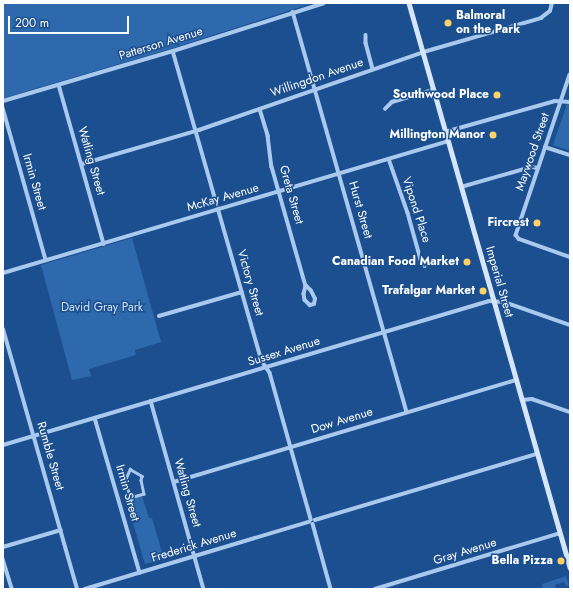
<!DOCTYPE html>
<style>
body{margin:0}
#map{position:relative;width:573px;height:592px;overflow:hidden;background:#1b4f8f;font-family:Jost,sans-serif}
div>[style]{position:absolute}
[style*='--x']{left:calc(var(--x)*1px);top:calc(var(--y)*1px);width:calc(var(--w)*1px);rotate:calc(var(--a)*1deg)}
.green>*{inset:0;background:#2e69ad}
.pedestrian>*{height:2.5px;margin:-1.25px;padding:0 1.25px;transform-origin:1.25px;border-radius:1.25px;background:#a9c9ee}
.minor>*{height:3.5px;margin:-1.75px;padding:0 1.75px;transform-origin:1.75px;border-radius:1.75px;background:#a9c9ee}
.tertiary>*{height:4px;margin:-2px;padding:0 2px;transform-origin:2px;border-radius:2px;background:#a9c9ee}
.secondary>*{height:4.5px;margin:-2.25px;padding:0 2.25px;transform-origin:2.25px;border-radius:2.25px;background:#d6e6fa}
.dots>*{width:11px;height:11px;translate:-50% -50%;box-sizing:border-box;border:2px solid #1b4f8f;border-radius:50%}
span{translate:-50% -50%;white-space:nowrap;text-align:center;line-height:1.15;-webkit-text-stroke:3px #1b4f8f;paint-order:stroke}
.poi-label{font-size:12px;color:#fff;font-weight:700}
.left{translate:0 -50%;text-align:left}
.right{translate:-100% -50%;text-align:right}
.street-label{font-size:12px;color:#fff}
.park-label{font-size:12px;color:#cfe3fa}
.frame{position:absolute;inset:0;border:4px solid #fff;pointer-events:none}
.scale{position:absolute;left:8px;top:16px;width:121px;height:18px;box-sizing:border-box;border:2px solid #fff;border-top:0;padding-left:5px;font-size:12px;line-height:14px;white-space:nowrap;color:#fff;-webkit-text-stroke:3px #1b4f8f;paint-order:stroke}
</style>
<div id="map">
<div class="green">
<i style="clip-path:polygon(3px 3px,313px 3px,173px 48px,4px 98px)"></i>
<i style="clip-path:polygon(567px 104px,570px 105px,570px 151px,553px 145px)"></i>
<i style="clip-path:polygon(132px 238px,161px 342px,135px 350px,136px 355px,89px 369px,91px 376px,72px 380px,41px 265px)"></i>
<i style="clip-path:polygon(142px 496px,149px 518px,152px 518px,164px 559px,145px 564px,133px 523px,137px 522px,130px 499px)"></i>
<i style="clip-path:polygon(566px 576px,569px 585px,566px 586px,564px 582px,555px 585px,556px 589px,543px 589px,542px 584px)"></i>
</div>
<div class="pedestrian">
<i style="--x:130;--y:469;--w:14;--a:30"></i>
<i style="--x:142;--y:476;--w:4;--a:104"></i>
<i style="--x:141;--y:480;--w:14;--a:78"></i>
<i style="--x:144;--y:494;--w:15;--a:164"></i>
<i style="--x:130;--y:498;--w:19;--a:-106"></i>
<i style="--x:125;--y:480;--w:12;--a:-66"></i>
</div>
<div class="minor">
<i style="--x:293;--y:12;--w:416;--a:74.1"></i>
<i style="--x:366;--y:35;--w:8;--a:90"></i>
<i style="--x:366;--y:43;--w:27;--a:75"></i>
<i style="--x:173;--y:51;--w:323;--a:74"></i>
<i style="--x:262;--y:361;--w:14;--a:56"></i>
<i style="--x:270;--y:373;--w:152;--a:74.3"></i>
<i style="--x:570;--y:75;--w:169;--a:108.6"></i>
<i style="--x:516;--y:235;--w:5;--a:53"></i>
<i style="--x:519;--y:239;--w:54;--a:19.4"></i>
<i style="--x:59;--y:85;--w:165;--a:74.2"></i>
<i style="--x:3;--y:108;--w:158;--a:74.2"></i>
<i style="--x:260;--y:109;--w:28;--a:73"></i>
<i style="--x:268;--y:136;--w:31;--a:83"></i>
<i style="--x:272;--y:167;--w:124;--a:74.1"></i>
<i style="--x:306;--y:286;--w:8;--a:104"></i>
<i style="--x:304;--y:294;--w:6;--a:81"></i>
<i style="--x:305;--y:300;--w:7;--a:45"></i>
<i style="--x:310;--y:305;--w:4;--a:-14"></i>
<i style="--x:314;--y:304;--w:5;--a:-79"></i>
<i style="--x:315;--y:299;--w:9;--a:-117"></i>
<i style="--x:311;--y:291;--w:7;--a:-135"></i>
<i style="--x:385;--y:109;--w:10;--a:-45"></i>
<i style="--x:392;--y:102;--w:43;--a:-16.3"></i>
<i style="--x:445;--y:132;--w:114;--a:-15.7"></i>
<i style="--x:555;--y:101;--w:15;--a:4"></i>
<i style="--x:545;--y:147;--w:26;--a:18"></i>
<i style="--x:389;--y:159;--w:57;--a:70.6"></i>
<i style="--x:408;--y:213;--w:49;--a:74.5"></i>
<i style="--x:421;--y:260;--w:7;--a:56"></i>
<i style="--x:82;--y:164;--w:122;--a:-16.2"></i>
<i style="--x:199;--y:130;--w:241;--a:-19.1"></i>
<i style="--x:427;--y:51;--w:119;--a:-16.1"></i>
<i style="--x:541;--y:18;--w:11;--a:-38"></i>
<i style="--x:550;--y:11;--w:8;--a:-76"></i>
<i style="--x:461;--y:187;--w:73;--a:-15.9"></i>
<i style="--x:531;--y:167;--w:7;--a:8"></i>
<i style="--x:3;--y:273;--w:464;--a:-16.5"></i>
<i style="--x:159;--y:316;--w:86;--a:-16.1"></i>
<i style="--x:522;--y:400;--w:10;--a:-6"></i>
<i style="--x:532;--y:399;--w:40;--a:18.9"></i>
<i style="--x:151;--y:401;--w:195;--a:74.3"></i>
<i style="--x:95;--y:418;--w:161;--a:73.8"></i>
<i style="--x:174;--y:482;--w:357;--a:-16.6"></i>
<i style="--x:315;--y:520;--w:232;--a:-16.6"></i>
<i style="--x:313;--y:524;--w:67;--a:74.5"></i>
<i style="--x:3;--y:547;--w:60;--a:-16.3"></i>
<i style="--x:3;--y:559;--w:31;--a:73"></i>
<i style="--x:85;--y:589;--w:234;--a:-16.7"></i>
<i style="--x:375;--y:589;--w:193;--a:-16.8"></i>
</div>
<div class="tertiary">
<i style="--x:3;--y:101;--w:177;--a:-16.4"></i>
<i style="--x:173;--y:51;--w:158;--a:-17.6"></i>
<i style="--x:3;--y:329;--w:270;--a:74.1"></i>
<i style="--x:3;--y:445;--w:507;--a:-16.5"></i>
<i style="--x:489;--y:301;--w:15;--a:4"></i>
<i style="--x:504;--y:302;--w:70;--a:19.2"></i>
</div>
<div class="secondary">
<i style="--x:409;--y:3;--w:587;--a:74.07"></i>
</div>
<div class="dots">
<i style="left:448px;top:23px;background:#ffd166"></i>
<i style="left:497px;top:95px;background:#ffd166"></i>
<i style="left:493px;top:135px;background:#ffd166"></i>
<i style="left:537px;top:223px;background:#ffd166"></i>
<i style="left:467px;top:262px;background:#ffd166"></i>
<i style="left:483px;top:291px;background:#ffd166"></i>
<i style="left:561px;top:561px;background:#ffd166"></i>
</div>
<div class="poi-label">
<span class="left" style="left:456px;top:23px">Balmoral<br>on the Park</span>
<span class="right" style="left:489px;top:95px">Southwood Place</span>
<span class="right" style="left:485px;top:135px">Millington Manor</span>
<span class="right" style="left:529px;top:223px">Fircrest</span>
<span class="right" style="left:459px;top:262px">Canadian Food Market</span>
<span class="right" style="left:475px;top:291px">Trafalgar Market</span>
<span class="right" style="left:553px;top:561px">Bella Pizza</span>
</div>
<div class="street-label">
<span style="left:161px;top:44px;rotate:-17deg">Patterson Avenue</span>
<span style="left:317px;top:78px;rotate:-19deg">Willingdon Avenue</span>
<span style="left:533px;top:152px;rotate:-71deg">Maywood Street</span>
<span style="left:91px;top:161px;rotate:74deg">Watling Street</span>
<span style="left:34px;top:182px;rotate:74deg">Irmin Street</span>
<span style="left:291px;top:195px;rotate:74deg">Greta Street</span>
<span style="left:223px;top:198px;rotate:-16deg">McKay Avenue</span>
<span style="left:360px;top:210px;rotate:74deg">Hurst Street</span>
<span style="left:416px;top:210px;rotate:72deg">Vipond Place</span>
<span style="left:499px;top:282px;rotate:74deg">Imperial Street</span>
<span style="left:250px;top:283px;rotate:74deg">Victory Street</span>
<span style="left:284px;top:352px;rotate:-17deg">Sussex Avenue</span>
<span style="left:342px;top:421px;rotate:-17deg">Dow Avenue</span>
<span style="left:50px;top:456px;rotate:74deg">Rumble Street</span>
<span style="left:127px;top:493px;rotate:74deg">Irmin Street</span>
<span style="left:187px;top:493px;rotate:74deg">Watling Street</span>
<span style="left:194px;top:546px;rotate:-17deg">Frederick Avenue</span>
<span style="left:465px;top:552px;rotate:-17deg">Gray Avenue</span>
</div>
<div class="park-label">
<span style="left:102px;top:308px">David Gray Park</span>
</div>
<div class="frame"></div>
<div class="scale">200 m</div>
</div>
